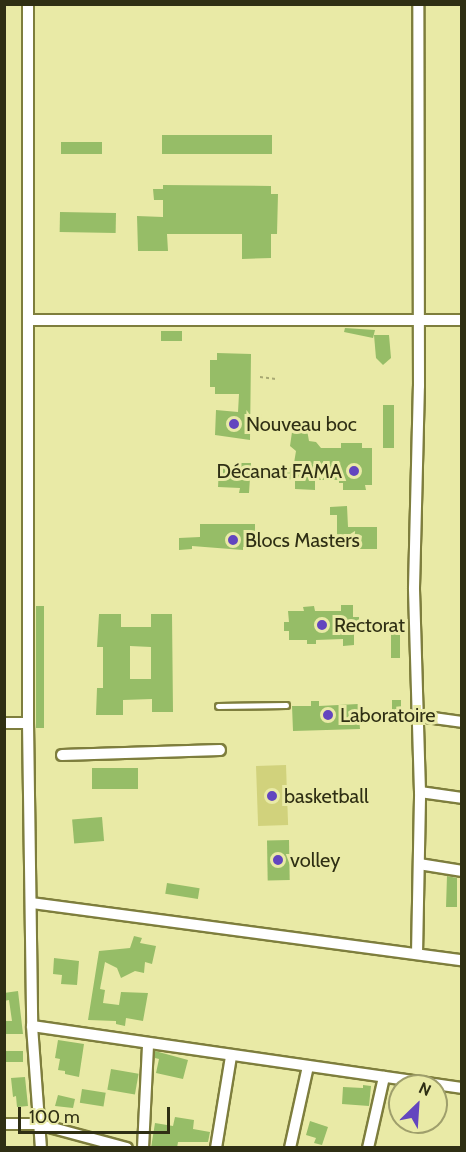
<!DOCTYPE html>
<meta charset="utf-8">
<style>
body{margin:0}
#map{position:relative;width:466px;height:1152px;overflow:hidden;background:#e9eaa6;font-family:Cabin,sans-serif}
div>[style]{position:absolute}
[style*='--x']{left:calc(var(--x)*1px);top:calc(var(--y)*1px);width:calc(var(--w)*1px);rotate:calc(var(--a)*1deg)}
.green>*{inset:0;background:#d1d27c;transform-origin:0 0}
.building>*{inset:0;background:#96bd67;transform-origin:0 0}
.path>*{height:1.5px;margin-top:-0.75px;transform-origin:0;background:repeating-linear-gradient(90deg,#a8a973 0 3px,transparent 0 6px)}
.roads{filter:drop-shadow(2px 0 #7e7e3d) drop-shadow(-2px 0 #7e7e3d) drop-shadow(0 2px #7e7e3d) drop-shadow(0 -2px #7e7e3d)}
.lane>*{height:5px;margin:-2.5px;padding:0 2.5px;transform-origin:2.5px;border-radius:2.5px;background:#fff}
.street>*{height:10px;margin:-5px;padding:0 5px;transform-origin:5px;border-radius:5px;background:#fff}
.dots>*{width:16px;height:16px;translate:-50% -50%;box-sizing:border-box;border:3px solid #e9eaa6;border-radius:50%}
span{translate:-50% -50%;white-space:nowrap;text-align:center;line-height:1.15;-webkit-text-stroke:6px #e9eaa6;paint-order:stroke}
.poi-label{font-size:20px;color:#2f2f14}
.left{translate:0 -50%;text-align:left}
.right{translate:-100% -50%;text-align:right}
.frame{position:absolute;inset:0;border:6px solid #2f2f14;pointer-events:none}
.north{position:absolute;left:388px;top:1074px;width:60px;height:60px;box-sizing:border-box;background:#e9eaa6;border:2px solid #9f9f6c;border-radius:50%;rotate:25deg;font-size:16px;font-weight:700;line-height:24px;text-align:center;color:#2f2f14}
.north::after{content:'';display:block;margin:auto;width:21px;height:27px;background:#6346bf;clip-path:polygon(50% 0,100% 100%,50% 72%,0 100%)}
.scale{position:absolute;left:18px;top:1107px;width:152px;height:27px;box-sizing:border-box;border:3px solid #2f2f14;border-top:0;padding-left:8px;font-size:18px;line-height:21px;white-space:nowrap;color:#2f2f14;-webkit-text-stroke:4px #e9eaa6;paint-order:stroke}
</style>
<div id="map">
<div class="green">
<i style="left:286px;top:765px;width:60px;height:30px;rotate:88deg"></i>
</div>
<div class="building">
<i style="left:162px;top:135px;width:110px;height:19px"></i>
<i style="left:61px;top:142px;width:41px;height:12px"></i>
<i style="clip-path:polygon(163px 185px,271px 186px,271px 194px,278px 194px,277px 234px,271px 234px,271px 258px,242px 259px,242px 234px,167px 234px,168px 251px,138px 251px,137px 216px,163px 217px,163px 200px,154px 200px,153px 189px,163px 189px)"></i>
<i style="left:60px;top:212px;width:56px;height:20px;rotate:1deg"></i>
<i style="clip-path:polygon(345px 328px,375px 330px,373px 338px,344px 332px)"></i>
<i style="left:161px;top:331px;width:21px;height:10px"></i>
<i style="clip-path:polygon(374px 335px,389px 335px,391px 358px,383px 365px,376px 358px)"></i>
<i style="clip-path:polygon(217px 353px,251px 354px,250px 440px,215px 435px,216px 410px,238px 412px,239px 394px,215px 394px,215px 387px,210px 387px,210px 360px,217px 360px)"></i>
<i style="left:383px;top:405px;width:11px;height:43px"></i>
<i style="clip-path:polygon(307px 430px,309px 441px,316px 442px,321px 448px,341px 448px,341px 443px,362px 443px,362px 448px,372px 448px,372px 485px,365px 485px,366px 490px,343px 490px,343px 483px,339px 483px,339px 480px,315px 480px,315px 490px,295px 489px,295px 480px,287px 479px,287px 472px,294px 463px,296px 451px,290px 446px,292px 432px)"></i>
<i style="clip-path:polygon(241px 463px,251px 463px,249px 493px,239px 493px,240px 488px,218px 487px,219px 467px,240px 469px)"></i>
<i style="clip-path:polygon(347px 506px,348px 527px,377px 527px,377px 549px,337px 549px,337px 515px,330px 515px,330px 507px)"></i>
<i style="clip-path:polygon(200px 524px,255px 524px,255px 547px,243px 547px,243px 550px,192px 546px,192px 549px,179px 550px,179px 538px,200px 537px)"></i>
<i style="clip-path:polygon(341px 605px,353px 605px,353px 617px,359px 617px,359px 633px,354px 634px,354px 645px,343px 646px,343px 639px,316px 640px,316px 644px,307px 644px,307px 640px,289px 640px,289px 631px,284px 631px,284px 622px,289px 622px,288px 611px,304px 611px,303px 607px,314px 606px,315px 611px,341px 611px)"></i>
<i style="left:36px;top:606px;width:8px;height:122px"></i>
<i style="clip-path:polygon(evenodd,99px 614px,121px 614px,121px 627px,151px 627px,151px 614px,172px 614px,173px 712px,152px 712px,152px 699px,123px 700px,123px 715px,96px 715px,97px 688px,103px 688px,103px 647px,97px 647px,99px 614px,130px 646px,151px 647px,151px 679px,130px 679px,130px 646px)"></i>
<i style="left:391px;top:633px;width:9px;height:25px"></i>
<i style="left:392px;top:700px;width:9px;height:21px"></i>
<i style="clip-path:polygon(311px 701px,319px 701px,319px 706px,358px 704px,360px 729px,293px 731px,292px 706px,311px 706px)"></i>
<i style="left:92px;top:768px;width:46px;height:21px"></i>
<i style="left:102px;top:817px;width:24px;height:30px;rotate:85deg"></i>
<i style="left:289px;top:840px;width:40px;height:22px;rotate:89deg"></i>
<i style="clip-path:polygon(447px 876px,457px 878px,457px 907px,446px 907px)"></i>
<i style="left:167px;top:883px;width:33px;height:11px;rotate:9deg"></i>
<i style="clip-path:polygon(134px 936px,142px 938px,140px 943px,156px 946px,152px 964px,145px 962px,144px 973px,135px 971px,121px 978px,117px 968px,105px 962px,100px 989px,105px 990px,103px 1003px,119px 1005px,121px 992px,148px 993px,143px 1021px,126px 1018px,125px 1026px,116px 1024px,116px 1021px,88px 1020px,99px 951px,130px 948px)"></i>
<i style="clip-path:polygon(54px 958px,79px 961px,77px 985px,61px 984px,62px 975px,53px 974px)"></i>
<i style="clip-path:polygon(18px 991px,23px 1034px,4px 1034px,4px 1021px,12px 1021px,9px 1000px,4px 1001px,4px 993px)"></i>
<i style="clip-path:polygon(58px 1040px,84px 1044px,79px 1077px,65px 1074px,65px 1071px,58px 1070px,60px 1059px,55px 1058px)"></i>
<i style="left:6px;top:1051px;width:17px;height:11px"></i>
<i style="clip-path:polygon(155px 1051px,188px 1060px,183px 1079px,156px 1073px,159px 1059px,155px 1058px)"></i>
<i style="left:111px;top:1069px;width:28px;height:21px;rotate:10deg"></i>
<i style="clip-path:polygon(25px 1077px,28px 1106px,17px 1107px,16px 1096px,13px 1097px,11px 1078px)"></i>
<i style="clip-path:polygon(363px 1085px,371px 1086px,369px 1106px,342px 1104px,343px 1087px,363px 1088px)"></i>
<i style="left:82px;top:1089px;width:24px;height:14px;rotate:9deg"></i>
<i style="clip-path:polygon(58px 1095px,75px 1099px,73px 1108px,55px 1106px)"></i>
<i style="clip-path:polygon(175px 1117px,194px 1120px,193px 1129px,210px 1132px,208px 1142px,178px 1142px,177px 1148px,151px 1148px,155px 1123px,173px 1126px)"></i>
<i style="clip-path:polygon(310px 1121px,328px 1127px,322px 1145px,314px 1143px,316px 1138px,306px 1135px)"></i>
</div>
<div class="path">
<i style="--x:260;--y:377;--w:16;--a:7"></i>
</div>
<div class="roads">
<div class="lane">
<i style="--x:218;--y:706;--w:68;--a:-0.8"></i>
</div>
<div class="street">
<i style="--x:28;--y:4;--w:719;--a:90"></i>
<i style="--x:28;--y:723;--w:303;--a:89.2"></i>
<i style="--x:32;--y:1026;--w:122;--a:85.8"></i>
<i style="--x:28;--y:320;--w:434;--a:0"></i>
<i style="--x:419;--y:716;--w:43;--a:7.9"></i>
<i style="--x:4;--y:723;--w:24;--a:0"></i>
<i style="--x:62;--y:755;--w:158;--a:-1.8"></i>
<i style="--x:420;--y:792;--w:42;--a:8.1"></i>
<i style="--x:419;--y:864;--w:44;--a:9.2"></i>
<i style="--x:32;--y:903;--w:434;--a:7.6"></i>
<i style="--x:417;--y:954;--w:162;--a:-88.9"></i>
<i style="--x:420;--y:792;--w:204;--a:-91.7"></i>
<i style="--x:414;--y:588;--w:202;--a:-88.6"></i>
<i style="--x:419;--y:386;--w:382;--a:-90.1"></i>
<i style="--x:32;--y:1026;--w:434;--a:8.2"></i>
<i style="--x:4;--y:1124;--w:34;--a:0"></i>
<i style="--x:38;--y:1124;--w:92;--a:15.1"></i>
<i style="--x:143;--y:1148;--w:104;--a:-87.2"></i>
<i style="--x:216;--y:1148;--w:93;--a:-80.7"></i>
<i style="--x:290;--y:1148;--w:84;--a:-77.6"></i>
<i style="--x:368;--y:1148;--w:73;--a:-77.3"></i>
</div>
</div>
<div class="dots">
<i style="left:234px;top:424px;background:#6346bf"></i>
<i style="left:354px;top:471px;background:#6346bf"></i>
<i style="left:233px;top:540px;background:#6346bf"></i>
<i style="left:322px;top:625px;background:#6346bf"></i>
<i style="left:328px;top:715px;background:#6346bf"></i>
<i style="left:272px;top:796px;background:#6346bf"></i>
<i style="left:278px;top:860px;background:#6346bf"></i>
</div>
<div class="poi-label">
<span class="left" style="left:246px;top:424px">Nouveau boc</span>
<span class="right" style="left:342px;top:471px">Décanat FAMA</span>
<span class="left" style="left:245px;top:540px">Blocs Masters</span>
<span class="left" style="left:334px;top:625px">Rectorat</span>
<span class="left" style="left:340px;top:715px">Laboratoire</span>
<span class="left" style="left:284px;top:796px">basketball</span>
<span class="left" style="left:290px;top:860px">volley</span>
</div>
<div class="frame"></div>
<div class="north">N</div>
<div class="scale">100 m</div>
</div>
